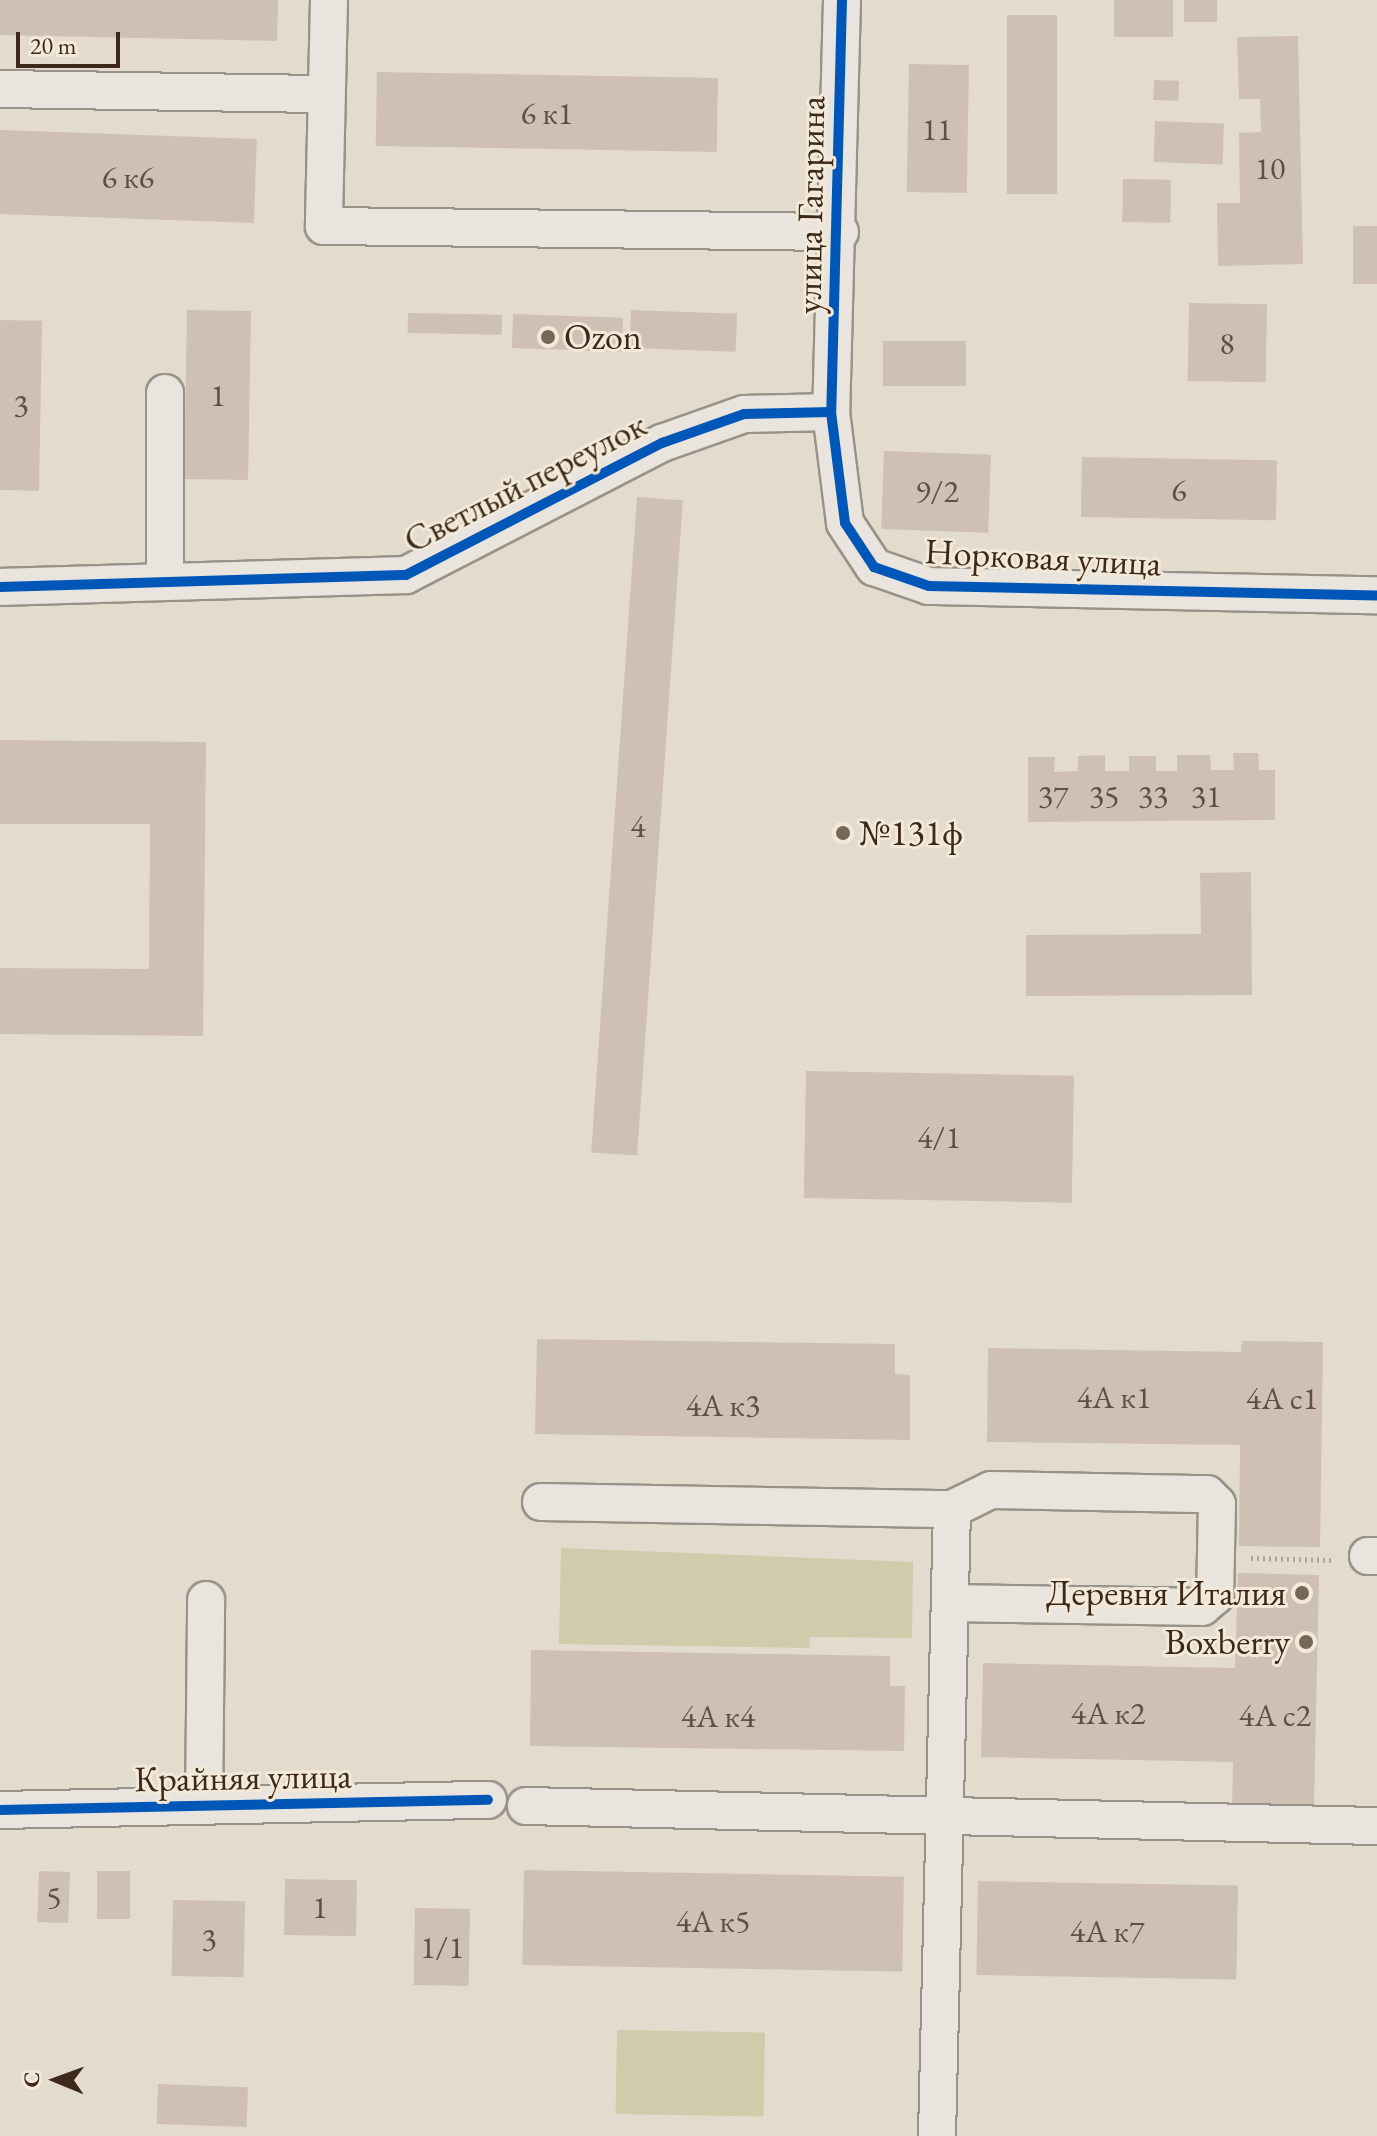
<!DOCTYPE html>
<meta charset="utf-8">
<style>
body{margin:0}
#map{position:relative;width:1377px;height:2136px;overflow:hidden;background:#e3dbcd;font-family:"EB Garamond",serif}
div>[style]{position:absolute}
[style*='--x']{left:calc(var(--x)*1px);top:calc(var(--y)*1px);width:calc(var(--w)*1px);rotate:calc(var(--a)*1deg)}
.green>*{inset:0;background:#ceccab;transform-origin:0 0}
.building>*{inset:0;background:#cfc0b5;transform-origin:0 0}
.path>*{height:5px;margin-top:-2.5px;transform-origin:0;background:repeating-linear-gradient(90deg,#aaa59e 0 2px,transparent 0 6px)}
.roads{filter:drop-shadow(2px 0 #999288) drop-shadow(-2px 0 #999288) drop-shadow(0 2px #999288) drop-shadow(0 -2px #999288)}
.minor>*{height:36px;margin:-18px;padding:0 18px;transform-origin:18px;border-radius:18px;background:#e9e5de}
.cycleway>*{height:10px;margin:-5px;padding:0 5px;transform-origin:5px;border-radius:5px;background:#0057b8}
.dots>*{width:22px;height:22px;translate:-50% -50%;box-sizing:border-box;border:4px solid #f3e9d8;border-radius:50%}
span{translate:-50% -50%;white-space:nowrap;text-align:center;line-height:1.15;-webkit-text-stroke:6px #f3e9d8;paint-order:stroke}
.number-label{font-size:32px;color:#614f40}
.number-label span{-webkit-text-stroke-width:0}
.street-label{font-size:36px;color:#3c2919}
.poi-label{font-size:36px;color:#3c2919}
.left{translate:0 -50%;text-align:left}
.right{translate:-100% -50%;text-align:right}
.north{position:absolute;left:16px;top:2040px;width:80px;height:80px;-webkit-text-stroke:6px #f3e9d8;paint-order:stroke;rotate:271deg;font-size:22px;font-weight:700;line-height:32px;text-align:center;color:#3c2919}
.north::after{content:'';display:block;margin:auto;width:28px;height:36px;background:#3c2919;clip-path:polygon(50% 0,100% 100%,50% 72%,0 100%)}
.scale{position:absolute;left:16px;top:32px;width:104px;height:36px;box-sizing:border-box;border:4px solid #3c2919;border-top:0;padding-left:10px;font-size:24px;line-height:28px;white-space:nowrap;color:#3c2919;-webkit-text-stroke:6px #f3e9d8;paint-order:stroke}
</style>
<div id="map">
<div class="green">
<i style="clip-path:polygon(561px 1548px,913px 1562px,912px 1638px,810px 1637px,809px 1648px,559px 1644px)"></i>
<i style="left:617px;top:2030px;width:148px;height:84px;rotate:1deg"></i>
</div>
<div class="building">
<i style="clip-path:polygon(0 0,278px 0,277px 41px,0 35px)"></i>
<i style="left:1114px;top:0;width:59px;height:37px"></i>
<i style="left:1184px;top:0;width:33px;height:22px"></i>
<i style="left:1007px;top:15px;width:50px;height:179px"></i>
<i style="clip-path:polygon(1298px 36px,1303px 264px,1218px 266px,1217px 203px,1240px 203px,1239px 133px,1261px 132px,1260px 99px,1239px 99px,1237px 37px)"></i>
<i style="left:909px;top:64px;width:60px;height:128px;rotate:1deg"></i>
<i style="left:377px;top:72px;width:341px;height:74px;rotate:1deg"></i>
<i style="left:1154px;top:80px;width:25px;height:20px;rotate:2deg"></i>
<i style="left:1155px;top:121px;width:69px;height:41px;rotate:2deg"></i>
<i style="left:0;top:130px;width:257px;height:84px;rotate:2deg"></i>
<i style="left:1123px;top:179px;width:48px;height:43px;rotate:1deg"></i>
<i style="left:1353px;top:226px;width:24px;height:58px"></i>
<i style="left:1189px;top:303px;width:78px;height:78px;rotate:1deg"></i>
<i style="left:187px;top:310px;width:64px;height:169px;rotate:1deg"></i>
<i style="left:631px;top:310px;width:106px;height:38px;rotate:2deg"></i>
<i style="left:408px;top:313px;width:94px;height:20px;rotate:1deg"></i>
<i style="left:513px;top:314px;width:110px;height:34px;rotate:2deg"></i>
<i style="left:0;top:320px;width:42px;height:170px;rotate:1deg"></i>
<i style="left:883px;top:341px;width:83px;height:45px"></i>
<i style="left:884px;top:451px;width:107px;height:78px;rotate:2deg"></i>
<i style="left:1082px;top:457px;width:195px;height:60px;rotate:1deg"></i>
<i style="left:637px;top:497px;width:46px;height:657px;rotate:4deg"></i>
<i style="clip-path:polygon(0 740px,206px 742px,203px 1036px,0 1034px,0 968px,149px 969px,150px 824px,0 824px)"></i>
<i style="clip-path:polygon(1233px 753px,1258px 753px,1259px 770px,1275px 770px,1275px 820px,1028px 822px,1028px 757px,1055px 757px,1054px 772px,1078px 771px,1078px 756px,1105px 755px,1105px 771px,1129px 771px,1129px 756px,1156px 756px,1156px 771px,1177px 771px,1177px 755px,1210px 755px,1211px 770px,1234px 770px)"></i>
<i style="clip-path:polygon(1251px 872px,1252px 995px,1026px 996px,1026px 935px,1201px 934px,1200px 873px)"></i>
<i style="left:806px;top:1071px;width:268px;height:127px;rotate:1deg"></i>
<i style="clip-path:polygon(537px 1339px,895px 1344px,895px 1374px,910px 1375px,910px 1440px,535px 1434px)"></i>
<i style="clip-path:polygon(1242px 1341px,1323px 1342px,1320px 1547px,1239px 1546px,1240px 1445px,987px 1442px,988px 1348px,1241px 1352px)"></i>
<i style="clip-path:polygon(1238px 1573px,1319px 1575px,1314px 1806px,1232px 1804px,1233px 1762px,981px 1757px,983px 1663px,1235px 1668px)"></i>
<i style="clip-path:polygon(531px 1650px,890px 1656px,890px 1686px,905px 1686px,904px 1751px,530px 1746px)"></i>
<i style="left:524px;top:1870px;width:380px;height:95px;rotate:1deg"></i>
<i style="left:39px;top:1871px;width:31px;height:51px;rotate:2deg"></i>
<i style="left:97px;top:1871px;width:33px;height:48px"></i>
<i style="left:285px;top:1879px;width:72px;height:56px;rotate:1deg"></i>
<i style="left:978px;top:1881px;width:260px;height:94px;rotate:1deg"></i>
<i style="left:173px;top:1900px;width:72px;height:76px;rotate:1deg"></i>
<i style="left:415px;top:1908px;width:55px;height:77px;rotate:1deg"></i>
<i style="left:158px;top:2084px;width:90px;height:40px;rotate:2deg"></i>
</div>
<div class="path">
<i style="--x:1251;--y:1558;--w:82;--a:1.4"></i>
</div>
<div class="roads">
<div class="minor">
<i style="--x:329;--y:0;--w:226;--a:91.3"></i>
<i style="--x:324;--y:226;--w:516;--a:0.67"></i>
<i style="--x:842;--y:0;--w:412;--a:91.5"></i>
<i style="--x:831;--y:412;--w:112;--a:82.8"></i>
<i style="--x:845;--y:523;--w:53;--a:56.6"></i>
<i style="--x:874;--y:567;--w:58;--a:19.1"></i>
<i style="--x:929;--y:586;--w:448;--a:1.2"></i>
<i style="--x:0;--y:89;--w:325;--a:0.9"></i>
<i style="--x:165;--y:393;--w:185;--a:90"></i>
<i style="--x:0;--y:587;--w:406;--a:-1.7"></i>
<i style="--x:406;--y:575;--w:288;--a:-27.3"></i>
<i style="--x:662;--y:443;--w:87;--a:-19.5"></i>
<i style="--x:744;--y:414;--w:87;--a:-1.3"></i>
<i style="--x:541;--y:1502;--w:411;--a:1"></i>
<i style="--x:952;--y:1509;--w:43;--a:-26"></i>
<i style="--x:991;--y:1490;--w:216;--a:1.1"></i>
<i style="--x:1207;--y:1494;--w:14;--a:45"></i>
<i style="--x:1217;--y:1504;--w:92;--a:91.2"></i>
<i style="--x:1215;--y:1596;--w:17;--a:140"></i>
<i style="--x:1202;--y:1607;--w:252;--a:-179.1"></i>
<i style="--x:1368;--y:1556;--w:9;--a:0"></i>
<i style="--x:204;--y:1806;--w:206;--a:-89.4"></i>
<i style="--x:526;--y:1806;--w:851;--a:1.35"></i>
<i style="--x:0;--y:1810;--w:488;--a:-1.2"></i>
<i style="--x:937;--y:2136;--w:627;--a:-88.63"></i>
</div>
</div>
<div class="cycleway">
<i style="--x:842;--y:0;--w:412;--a:91.5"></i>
<i style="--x:831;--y:412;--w:112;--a:82.8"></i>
<i style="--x:845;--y:523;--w:53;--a:56.6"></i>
<i style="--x:874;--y:567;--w:58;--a:19.1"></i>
<i style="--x:929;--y:586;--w:448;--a:1.2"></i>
<i style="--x:0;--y:587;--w:406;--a:-1.7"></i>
<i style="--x:406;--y:575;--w:288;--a:-27.3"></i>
<i style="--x:662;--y:443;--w:87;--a:-19.5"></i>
<i style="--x:744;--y:414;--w:87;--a:-1.3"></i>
<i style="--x:0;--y:1810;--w:488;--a:-1.2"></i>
</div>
<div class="dots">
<i style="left:548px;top:337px;background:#766758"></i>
<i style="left:843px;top:833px;background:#766758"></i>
<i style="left:1302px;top:1593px;background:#766758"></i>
<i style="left:1306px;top:1642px;background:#766758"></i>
</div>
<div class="number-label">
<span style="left:547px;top:113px">6 к1</span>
<span style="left:937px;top:129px">11</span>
<span style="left:1270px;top:168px">10</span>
<span style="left:128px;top:177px">6 к6</span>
<span style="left:1227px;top:343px">8</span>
<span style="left:218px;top:395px">1</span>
<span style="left:21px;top:405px">3</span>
<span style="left:1179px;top:490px">6</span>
<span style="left:937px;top:491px">9/2</span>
<span style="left:1053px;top:796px">37</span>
<span style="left:1104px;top:796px">35</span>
<span style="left:1153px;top:796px">33</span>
<span style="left:1206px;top:796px">31</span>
<span style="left:638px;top:826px">4</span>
<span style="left:939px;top:1137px">4/1</span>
<span style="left:1114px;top:1397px">4А к1</span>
<span style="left:1282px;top:1398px">4А с1</span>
<span style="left:723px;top:1405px">4А к3</span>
<span style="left:1108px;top:1713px">4А к2</span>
<span style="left:1275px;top:1715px">4А с2</span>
<span style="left:718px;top:1716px">4А к4</span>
<span style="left:54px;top:1897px">5</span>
<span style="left:320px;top:1907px">1</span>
<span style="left:713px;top:1921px">4А к5</span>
<span style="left:1107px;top:1931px">4А к7</span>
<span style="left:209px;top:1939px">3</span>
<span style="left:442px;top:1947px">1/1</span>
</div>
<div class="street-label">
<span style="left:810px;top:205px;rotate:-89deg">улица Гагарина</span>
<span style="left:525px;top:482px;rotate:-27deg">Светлый переулок</span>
<span style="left:1043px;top:557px;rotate:3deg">Норковая улица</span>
<span style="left:243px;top:1777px;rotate:-1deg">Крайняя улица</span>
</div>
<div class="poi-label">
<span class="left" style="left:564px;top:337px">Ozon</span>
<span class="left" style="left:859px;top:833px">№131ф</span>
<span class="right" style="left:1286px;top:1593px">Деревня Италия</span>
<span class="right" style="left:1290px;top:1642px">Boxberry</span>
</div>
<div class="north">С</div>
<div class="scale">20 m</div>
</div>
